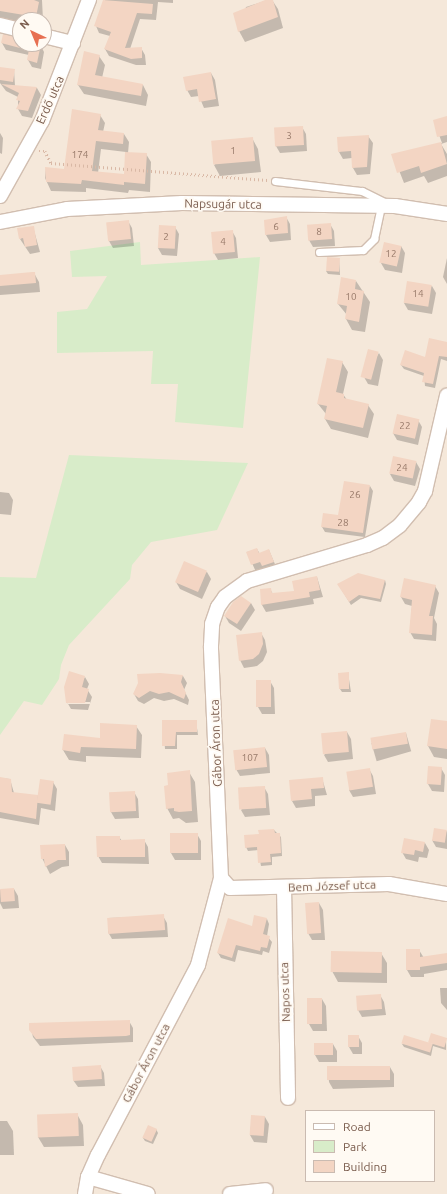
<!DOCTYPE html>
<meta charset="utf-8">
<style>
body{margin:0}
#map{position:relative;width:447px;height:1194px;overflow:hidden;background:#fdf6ec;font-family:Ubuntu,sans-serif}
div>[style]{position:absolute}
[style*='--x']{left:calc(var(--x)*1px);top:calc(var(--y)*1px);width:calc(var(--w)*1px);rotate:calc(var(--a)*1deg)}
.residential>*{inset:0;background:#f5e8da}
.green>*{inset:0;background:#d8ecc9}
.shadow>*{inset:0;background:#0003;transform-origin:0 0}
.building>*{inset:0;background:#f3d5c3;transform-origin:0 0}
.path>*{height:2.5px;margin-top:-1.25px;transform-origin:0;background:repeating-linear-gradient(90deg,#d9b8a5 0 1px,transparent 0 4px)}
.roads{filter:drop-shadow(1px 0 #d1beb0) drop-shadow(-1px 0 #d1beb0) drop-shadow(0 1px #d1beb0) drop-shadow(0 -1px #d1beb0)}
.lane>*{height:7px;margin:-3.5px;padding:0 3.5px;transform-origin:3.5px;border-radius:3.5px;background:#fff}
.street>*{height:14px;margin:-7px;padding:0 7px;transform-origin:7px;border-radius:7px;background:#fff}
span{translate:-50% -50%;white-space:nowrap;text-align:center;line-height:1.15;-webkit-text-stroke:3.5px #fffaf3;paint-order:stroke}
.number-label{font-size:10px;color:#987a6a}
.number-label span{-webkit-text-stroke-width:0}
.street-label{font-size:12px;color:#7a5c4d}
.legend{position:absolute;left:305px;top:1110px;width:130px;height:72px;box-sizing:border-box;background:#fffaf3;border:1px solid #cabbb1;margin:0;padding:5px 7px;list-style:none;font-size:12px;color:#7a5c4d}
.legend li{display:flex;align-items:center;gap:8px;height:20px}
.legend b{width:20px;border:1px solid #cabbb1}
.north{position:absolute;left:12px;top:12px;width:40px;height:40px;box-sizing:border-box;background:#fffaf3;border:1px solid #cabbb1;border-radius:50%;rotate:316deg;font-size:11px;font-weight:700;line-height:16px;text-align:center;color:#7a5c4d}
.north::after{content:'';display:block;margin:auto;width:14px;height:18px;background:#e76f51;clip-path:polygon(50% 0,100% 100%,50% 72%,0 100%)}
</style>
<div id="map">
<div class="residential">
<i style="clip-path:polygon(evenodd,0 0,447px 0,447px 1194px,0 1194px,0 0,20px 20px,44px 20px,44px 44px,20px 44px,20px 20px,0 0,306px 1111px,434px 1111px,434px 1181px,306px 1181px,306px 1111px)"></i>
</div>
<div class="green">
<i style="clip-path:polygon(140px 242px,141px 265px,260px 257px,243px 428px,175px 422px,178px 384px,151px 384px,153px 351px,57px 353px,57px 312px,87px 309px,107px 276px,72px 277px,70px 251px)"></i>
<i style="clip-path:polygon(69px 455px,248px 463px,217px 530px,151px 542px,132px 565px,130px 579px,69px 645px,61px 665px,59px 679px,42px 705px,24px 701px,0 735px,0 577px,36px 578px)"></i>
</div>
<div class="shadow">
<i style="clip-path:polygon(0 0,42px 0,43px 20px,20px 20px,20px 24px,0 20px)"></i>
<i style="clip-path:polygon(105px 0,173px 0,173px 3px,158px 2px,156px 20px,140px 19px,130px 49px,141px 48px,145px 55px,146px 65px,136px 65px,109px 56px,105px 49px,110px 36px,99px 33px,96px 26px)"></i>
<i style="clip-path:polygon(268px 0,272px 0,278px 9px,283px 28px,245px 42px,239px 31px,246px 7px)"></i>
<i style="clip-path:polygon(20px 38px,20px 44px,40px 44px,44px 52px,41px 69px,32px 67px,28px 60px,29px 55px,6px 50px,2px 43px)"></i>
<i style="clip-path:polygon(99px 56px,105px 65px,102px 78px,143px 85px,148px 95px,146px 106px,84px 94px,78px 85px)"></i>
<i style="clip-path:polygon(0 68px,14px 70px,15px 86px,37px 88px,41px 95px,32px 118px,22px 116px,18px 109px,18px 97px,6px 91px,0 83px)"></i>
<i style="clip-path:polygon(211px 73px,215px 80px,219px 106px,204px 108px,199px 96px,191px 97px,187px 90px)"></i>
<i style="clip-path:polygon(evenodd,100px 115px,105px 123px,103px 132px,124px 134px,129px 142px,128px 153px,146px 154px,151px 162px,150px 192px,129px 190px,128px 193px,86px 188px,86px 192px,51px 191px,45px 178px,46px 168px,64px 170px,100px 115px,101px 149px,126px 152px,125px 175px,98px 173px,101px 149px)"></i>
<i style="clip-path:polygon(447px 117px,447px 142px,441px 144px,447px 154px,447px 176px,428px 183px,424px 176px,404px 183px,393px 155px,442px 143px,434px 121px)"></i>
<i style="clip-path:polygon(302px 127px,306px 134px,307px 151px,280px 153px,276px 146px)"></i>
<i style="clip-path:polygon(0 133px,3px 138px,2px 154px,0 153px)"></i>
<i style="clip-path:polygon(368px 136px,373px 143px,370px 174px,357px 175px,353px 168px,352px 158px,343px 159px,339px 152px)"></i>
<i style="clip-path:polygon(252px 138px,258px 149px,261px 172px,220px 176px,214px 165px)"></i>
<i style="clip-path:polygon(286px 217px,290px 224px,291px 240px,270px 242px,266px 235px)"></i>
<i style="clip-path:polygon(128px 221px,132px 228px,134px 246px,113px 248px,109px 241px,107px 223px)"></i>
<i style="clip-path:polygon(330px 224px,334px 231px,335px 246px,313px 247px,309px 240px)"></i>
<i style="clip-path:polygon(33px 227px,40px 252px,30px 254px,20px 239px)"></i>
<i style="clip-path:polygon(175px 227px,179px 234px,177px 256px,162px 255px,158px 248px)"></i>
<i style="clip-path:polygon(232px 231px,236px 238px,238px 258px,218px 260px,214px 253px)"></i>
<i style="clip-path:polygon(401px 246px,405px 253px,402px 273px,385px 270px,381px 263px)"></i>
<i style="clip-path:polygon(447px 258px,447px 284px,443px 277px)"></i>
<i style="clip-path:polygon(339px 259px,340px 275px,328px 274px,326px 271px)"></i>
<i style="clip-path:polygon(34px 273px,39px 282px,40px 292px,0 295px,0 276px)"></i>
<i style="clip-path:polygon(356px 281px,370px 302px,365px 332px,352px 330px,346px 319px,347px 315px,338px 304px)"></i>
<i style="clip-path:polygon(432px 286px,436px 293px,432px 314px,408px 310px,404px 303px)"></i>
<i style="clip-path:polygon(447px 343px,447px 361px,441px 359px,435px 388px,425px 386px,424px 376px,404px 369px,401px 365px,426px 358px)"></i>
<i style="clip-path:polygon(379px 353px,383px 360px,378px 386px,368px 384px,364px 377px)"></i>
<i style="clip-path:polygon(342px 362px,348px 372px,343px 394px,347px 400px,368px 405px,374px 414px,368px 438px,331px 429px,325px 419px,326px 414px,318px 404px)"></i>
<i style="clip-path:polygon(418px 420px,422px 427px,418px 445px,397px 440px,393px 433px)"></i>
<i style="clip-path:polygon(416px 462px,420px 469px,415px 486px,394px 481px,390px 474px)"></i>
<i style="clip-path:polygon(370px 486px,373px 491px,365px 537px,325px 532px,322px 527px,339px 516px)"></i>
<i style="clip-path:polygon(0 492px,9px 493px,13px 500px,11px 515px,0 514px)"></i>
<i style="clip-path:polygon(257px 549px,260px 554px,269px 550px,277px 569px,256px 572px,247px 552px)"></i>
<i style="clip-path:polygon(207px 572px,211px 579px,202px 599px,180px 589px,176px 582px)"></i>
<i style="clip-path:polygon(317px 577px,323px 597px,313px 599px,314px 604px,266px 612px,262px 605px,261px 590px,270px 589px,273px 594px,295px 592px)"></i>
<i style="clip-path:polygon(385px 580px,386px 584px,381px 602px,361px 598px,351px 605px,338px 584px)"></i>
<i style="clip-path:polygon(435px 586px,439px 593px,434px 618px,437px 624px,436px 641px,414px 639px,410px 632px,412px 606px,405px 604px,401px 597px)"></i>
<i style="clip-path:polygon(251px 603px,255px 610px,241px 631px,229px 623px,225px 616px)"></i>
<i style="clip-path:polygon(261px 633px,265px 640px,267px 652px,263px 661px,257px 666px,244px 668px,240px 660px)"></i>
<i style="clip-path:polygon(348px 673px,351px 692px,342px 692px,340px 689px)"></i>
<i style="clip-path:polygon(138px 675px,183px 676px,187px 683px,184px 690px,189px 700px,188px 705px,174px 699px,164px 701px,154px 698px,144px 704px,138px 701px,134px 694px,139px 683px)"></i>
<i style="clip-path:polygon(evenodd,85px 677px,89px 684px,87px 689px,92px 697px,88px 710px,71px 709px,67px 702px,85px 677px,68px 702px,90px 702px,90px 704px,68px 704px,68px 702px)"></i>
<i style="clip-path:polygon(257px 681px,270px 681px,274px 688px,275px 714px,262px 714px,258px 707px)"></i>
<i style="clip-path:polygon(432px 720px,447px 722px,447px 759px,434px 757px,428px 746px)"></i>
<i style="clip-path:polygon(163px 721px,196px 721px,198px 735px,177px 735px,177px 749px,165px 749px)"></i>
<i style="clip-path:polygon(136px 726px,142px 735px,141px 758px,86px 756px,86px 762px,69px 760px,63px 750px,65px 735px,101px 739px)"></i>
<i style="clip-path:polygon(347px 732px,351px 739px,353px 759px,328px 762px,324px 755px)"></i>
<i style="left:406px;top:733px;width:19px;height:36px;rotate:74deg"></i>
<i style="clip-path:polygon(265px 748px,269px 755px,270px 773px,240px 776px,236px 769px)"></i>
<i style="clip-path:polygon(429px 767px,441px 768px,445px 775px,444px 792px,432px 791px,428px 784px)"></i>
<i style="clip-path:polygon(369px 769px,373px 776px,376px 794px,353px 797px,349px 790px)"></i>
<i style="clip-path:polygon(189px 772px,195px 782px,198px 822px,186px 823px,179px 818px,173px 819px,167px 808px,169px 786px)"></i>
<i style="clip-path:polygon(0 778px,10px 779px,14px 793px,37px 796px,53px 782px,57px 789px,55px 811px,41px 808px,39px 825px,0 818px)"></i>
<i style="clip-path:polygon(322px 778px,327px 795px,315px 796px,315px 806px,296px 808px,292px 801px)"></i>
<i style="clip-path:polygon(264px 787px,268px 794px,270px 815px,245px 817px,241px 810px)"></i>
<i style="clip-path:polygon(134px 792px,138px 799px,139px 818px,115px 819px,111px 812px)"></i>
<i style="clip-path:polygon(274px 830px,281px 837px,282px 856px,272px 857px,272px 865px,261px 866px,258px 850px,248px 851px,246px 847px)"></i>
<i style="clip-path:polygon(447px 831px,447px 849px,436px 847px,432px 840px)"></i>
<i style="clip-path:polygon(171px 834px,197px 834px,201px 841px,201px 860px,175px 860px,171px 853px)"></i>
<i style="clip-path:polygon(119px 837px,122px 841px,144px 840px,148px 847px,149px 864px,102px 863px,98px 856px)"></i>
<i style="clip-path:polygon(425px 843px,429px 850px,427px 858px,419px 857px,418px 862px,406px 859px,402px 852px)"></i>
<i style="clip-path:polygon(65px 845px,69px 852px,69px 866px,62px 867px,50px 874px,42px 858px)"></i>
<i style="clip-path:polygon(14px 889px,18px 896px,19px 908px,3px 909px,0 903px,0 890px)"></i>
<i style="clip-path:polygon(319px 903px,323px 910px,325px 940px,312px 940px,308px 933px)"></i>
<i style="clip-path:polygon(163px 916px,167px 923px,168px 937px,112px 939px,108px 932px,108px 918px)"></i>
<i style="clip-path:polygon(267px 919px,269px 924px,267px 936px,272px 942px,269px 953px,263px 951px,262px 955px,238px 950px,235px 962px,221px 958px,218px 953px)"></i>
<i style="clip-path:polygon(407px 950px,419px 950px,424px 958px,447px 954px,447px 970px,424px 974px,424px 977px,411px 977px,407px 970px)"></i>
<i style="clip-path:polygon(381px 953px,387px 963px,387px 983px,338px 982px,332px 971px)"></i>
<i style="clip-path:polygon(440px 988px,447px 988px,447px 1010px,441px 1003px)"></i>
<i style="clip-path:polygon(380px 995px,384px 1002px,386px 1015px,362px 1017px,358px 1010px)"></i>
<i style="clip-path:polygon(308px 999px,322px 999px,326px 1006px,327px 1031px,313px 1031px,309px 1024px)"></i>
<i style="clip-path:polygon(129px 1021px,133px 1028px,133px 1042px,40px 1046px,33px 1037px,30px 1024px)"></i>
<i style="clip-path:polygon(358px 1036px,362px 1043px,362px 1054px,353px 1054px,349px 1047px)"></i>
<i style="clip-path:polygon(446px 1039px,446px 1050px,433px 1046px,431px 1056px,404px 1047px,402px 1044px,430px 1045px)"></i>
<i style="clip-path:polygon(333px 1044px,337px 1051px,337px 1062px,319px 1062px,315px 1055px)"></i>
<i style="clip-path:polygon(100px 1066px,104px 1073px,105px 1086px,78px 1087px,73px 1080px)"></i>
<i style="clip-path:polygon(390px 1067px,394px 1074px,394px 1087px,333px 1089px,329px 1082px,328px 1070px)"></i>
<i style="clip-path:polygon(77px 1114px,83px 1125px,84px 1146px,44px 1147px,38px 1137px)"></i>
<i style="clip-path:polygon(252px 1116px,265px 1117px,269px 1124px,267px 1143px,254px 1142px,250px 1135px)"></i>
<i style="clip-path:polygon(0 1121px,7px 1121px,13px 1131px,14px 1155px,0 1155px)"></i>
<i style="clip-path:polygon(156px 1129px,158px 1133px,153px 1144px,145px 1141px,143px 1138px)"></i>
</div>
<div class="building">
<i style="clip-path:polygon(0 0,34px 0,39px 2px,36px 17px,0 11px)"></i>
<i style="clip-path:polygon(103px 0,153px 4px,152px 14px,137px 13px,125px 48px,142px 47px,142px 58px,131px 59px,104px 49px,111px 32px,94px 26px)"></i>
<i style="clip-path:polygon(265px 0,273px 0,278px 17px,238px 32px,233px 13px)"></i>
<i style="clip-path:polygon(3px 34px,20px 38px,20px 48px,1px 43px)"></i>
<i style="clip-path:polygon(30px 44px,41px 44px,37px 63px,27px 60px)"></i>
<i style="clip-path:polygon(84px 51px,100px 55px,95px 75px,143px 84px,141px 96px,77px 85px)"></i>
<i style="clip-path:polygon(0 67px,15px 69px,13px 82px,0 80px)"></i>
<i style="clip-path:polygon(211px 72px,216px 99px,199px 102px,197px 89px,186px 91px,183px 77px)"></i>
<i style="clip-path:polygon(1px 84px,37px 87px,28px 111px,16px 109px,20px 101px,16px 100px,19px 93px)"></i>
<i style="clip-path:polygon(72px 109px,101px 114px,98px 130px,124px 133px,123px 144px,96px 141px,92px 171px,124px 174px,125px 152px,147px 153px,145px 184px,124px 182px,124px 185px,82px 180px,81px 184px,46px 182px,45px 167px,64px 169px)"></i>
<i style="clip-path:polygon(447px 116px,447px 135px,437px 137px,433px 120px)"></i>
<i style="left:303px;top:126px;width:19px;height:29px;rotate:87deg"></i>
<i style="clip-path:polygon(369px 135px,367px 167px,352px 168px,351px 151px,338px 152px,337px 137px)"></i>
<i style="left:253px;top:137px;width:24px;height:42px;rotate:85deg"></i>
<i style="clip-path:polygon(441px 142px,447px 164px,421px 173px,419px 166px,397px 173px,391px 154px)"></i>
<i style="clip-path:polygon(287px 216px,288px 233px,265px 235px,264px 220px)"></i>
<i style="left:129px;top:220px;width:19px;height:23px;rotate:84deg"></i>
<i style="left:331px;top:223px;width:16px;height:24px;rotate:86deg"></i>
<i style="left:159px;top:225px;width:17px;height:23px;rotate:3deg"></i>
<i style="clip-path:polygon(34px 226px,37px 245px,25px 247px,23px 238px,19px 239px,17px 228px)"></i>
<i style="left:233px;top:230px;width:22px;height:22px;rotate:85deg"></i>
<i style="left:384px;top:242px;width:18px;height:21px;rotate:13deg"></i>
<i style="left:327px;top:257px;width:13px;height:14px;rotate:4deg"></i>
<i style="clip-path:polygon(32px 272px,35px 272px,36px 283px,0 286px,0 275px)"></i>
<i style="clip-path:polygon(341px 277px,356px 280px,355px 289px,364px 291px,359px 322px,345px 319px,347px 306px,337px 304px)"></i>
<i style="left:407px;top:281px;width:25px;height:22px;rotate:9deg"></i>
<i style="clip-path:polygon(429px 338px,447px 342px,447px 357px,439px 356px,433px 384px,422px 382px,424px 373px,400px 365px,405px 350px,425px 357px)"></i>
<i style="left:368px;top:349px;width:11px;height:29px;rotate:15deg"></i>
<i style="clip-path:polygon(327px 358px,343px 361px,336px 392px,344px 394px,344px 398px,369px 404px,363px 428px,324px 419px,327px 406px,317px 404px)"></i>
<i style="left:397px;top:414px;width:23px;height:20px;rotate:13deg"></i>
<i style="left:393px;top:456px;width:24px;height:18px;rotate:12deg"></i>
<i style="clip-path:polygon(344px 481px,370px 485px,363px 533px,321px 527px,323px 513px,338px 515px)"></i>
<i style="clip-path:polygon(257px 548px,259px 553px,269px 549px,274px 562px,262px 566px,260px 562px,251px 565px,246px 552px)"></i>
<i style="left:184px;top:561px;width:25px;height:23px;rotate:23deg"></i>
<i style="clip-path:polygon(358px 573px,385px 580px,380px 599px,359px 595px,349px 602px,337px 584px)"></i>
<i style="clip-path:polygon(317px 576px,320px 590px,309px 592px,310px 597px,261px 605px,260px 589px,271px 588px,272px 593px,294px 591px,292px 581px)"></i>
<i style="clip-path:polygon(404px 578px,436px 585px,429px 616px,433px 616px,432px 635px,409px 633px,412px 600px,400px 597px)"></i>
<i style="clip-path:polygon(241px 596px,251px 603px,237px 624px,224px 616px,233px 602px)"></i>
<i style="clip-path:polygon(262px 632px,263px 644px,259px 654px,253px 659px,239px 661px,236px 635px)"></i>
<i style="clip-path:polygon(69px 671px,85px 676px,82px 687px,89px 689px,85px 703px,66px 703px,64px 687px)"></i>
<i style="clip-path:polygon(349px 672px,349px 689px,339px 689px,338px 673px)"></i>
<i style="clip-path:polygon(160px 673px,183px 675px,181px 682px,186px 693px,184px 699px,169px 692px,159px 694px,150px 691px,139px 698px,133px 694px,138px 683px,137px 674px)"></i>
<i style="left:256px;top:680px;width:15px;height:27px"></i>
<i style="clip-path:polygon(431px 719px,447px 721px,447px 749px,427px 746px)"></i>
<i style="clip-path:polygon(162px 720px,197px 720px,197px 732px,176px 732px,175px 746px,162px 746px)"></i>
<i style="clip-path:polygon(100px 723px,137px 725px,136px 749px,81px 747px,80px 753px,62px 750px,64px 734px,100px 738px)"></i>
<i style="left:347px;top:731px;width:21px;height:26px;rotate:85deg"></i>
<i style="left:406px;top:732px;width:12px;height:36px;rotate:81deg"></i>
<i style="left:265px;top:747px;width:20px;height:32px;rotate:84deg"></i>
<i style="left:428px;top:766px;width:14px;height:18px;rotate:4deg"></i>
<i style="left:370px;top:768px;width:19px;height:24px;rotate:81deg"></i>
<i style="clip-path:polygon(190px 770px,192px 811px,179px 812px,174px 811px,174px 808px,166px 809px,164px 786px,168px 785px,167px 773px)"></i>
<i style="clip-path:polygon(0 777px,11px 779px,12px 792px,38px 795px,36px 819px,0 812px)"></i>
<i style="clip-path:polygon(323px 777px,324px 788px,311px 789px,312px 799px,291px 801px,289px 780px)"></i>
<i style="left:40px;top:779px;width:14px;height:24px;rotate:8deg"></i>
<i style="left:265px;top:786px;width:22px;height:27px;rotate:87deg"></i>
<i style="left:135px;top:791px;width:20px;height:26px;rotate:87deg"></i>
<i style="left:434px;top:828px;width:13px;height:13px;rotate:9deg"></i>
<i style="clip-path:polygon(274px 829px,275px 833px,280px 833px,281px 853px,270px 854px,271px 862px,258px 863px,257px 847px,245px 848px,244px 835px,259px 834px,258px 830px)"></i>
<i style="left:170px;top:833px;width:28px;height:20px"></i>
<i style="clip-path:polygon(96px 836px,120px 836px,120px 840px,145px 839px,145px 857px,97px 857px)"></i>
<i style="clip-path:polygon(404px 838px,425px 842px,423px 852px,415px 850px,414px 855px,401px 853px)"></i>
<i style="clip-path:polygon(65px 844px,66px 860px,58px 860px,45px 867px,44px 859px,41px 859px,40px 845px)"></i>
<i style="left:14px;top:888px;width:13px;height:14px;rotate:86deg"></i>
<i style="left:319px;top:902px;width:31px;height:14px;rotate:86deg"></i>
<i style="left:164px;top:914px;width:16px;height:57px;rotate:86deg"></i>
<i style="clip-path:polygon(254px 915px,267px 918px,263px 934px,270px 936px,267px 948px,261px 947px,260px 951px,236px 945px,232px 958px,217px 953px,228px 918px,252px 926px)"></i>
<i style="clip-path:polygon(406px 949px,420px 949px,420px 957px,447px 953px,447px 963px,420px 967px,420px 970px,406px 970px)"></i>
<i style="left:331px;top:951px;width:51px;height:21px;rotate:1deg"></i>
<i style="left:381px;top:994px;width:15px;height:25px;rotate:86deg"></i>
<i style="left:307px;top:998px;width:15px;height:26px"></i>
<i style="clip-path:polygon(130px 1020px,130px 1035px,126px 1036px,36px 1039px,29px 1030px,29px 1023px)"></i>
<i style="left:431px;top:1033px;width:17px;height:10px;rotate:17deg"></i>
<i style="left:348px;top:1035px;width:11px;height:12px"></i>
<i style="left:404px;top:1035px;width:30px;height:9px;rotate:17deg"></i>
<i style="left:314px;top:1043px;width:19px;height:12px"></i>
<i style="left:101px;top:1065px;width:14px;height:29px;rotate:86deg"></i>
<i style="left:390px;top:1066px;width:14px;height:63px;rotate:90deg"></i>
<i style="left:78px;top:1113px;width:23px;height:41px;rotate:88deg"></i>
<i style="left:251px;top:1115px;width:14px;height:20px;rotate:4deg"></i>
<i style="left:148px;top:1125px;width:10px;height:14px;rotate:24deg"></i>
</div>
<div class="path">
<i style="--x:39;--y:151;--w:6;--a:0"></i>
<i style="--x:45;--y:151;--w:13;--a:63"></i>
<i style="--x:51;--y:163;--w:217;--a:4.5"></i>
</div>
<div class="roads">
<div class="lane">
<i style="--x:275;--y:181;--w:88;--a:6.6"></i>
<i style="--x:362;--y:191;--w:28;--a:26"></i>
<i style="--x:319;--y:252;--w:44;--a:-2.6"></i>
<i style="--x:363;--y:250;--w:16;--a:-45"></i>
<i style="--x:374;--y:239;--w:34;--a:-78"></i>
</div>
<div class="street">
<i style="--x:0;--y:25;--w:21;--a:14"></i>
<i style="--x:44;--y:36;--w:30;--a:14"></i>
<i style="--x:0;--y:196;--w:86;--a:-60.8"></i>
<i style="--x:42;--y:121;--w:130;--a:-68.8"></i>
<i style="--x:0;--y:222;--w:68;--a:-11"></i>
<i style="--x:67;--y:209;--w:115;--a:-3"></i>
<i style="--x:182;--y:203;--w:213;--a:0.8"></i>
<i style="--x:395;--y:206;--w:53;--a:8.7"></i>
<i style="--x:221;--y:878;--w:13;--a:48"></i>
<i style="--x:230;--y:888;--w:159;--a:-1.4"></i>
<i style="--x:389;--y:884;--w:59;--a:9.8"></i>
<i style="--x:284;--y:887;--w:211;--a:88.9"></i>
<i style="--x:88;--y:1177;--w:62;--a:15.8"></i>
<i style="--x:85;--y:1194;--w:17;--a:-80"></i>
<i style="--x:88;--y:1177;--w:24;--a:-66"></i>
<i style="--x:98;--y:1155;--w:215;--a:-62.2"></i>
<i style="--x:198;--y:965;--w:90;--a:-75.2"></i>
<i style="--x:221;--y:878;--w:232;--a:-92.5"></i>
<i style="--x:211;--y:646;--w:22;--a:-87"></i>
<i style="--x:212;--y:624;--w:18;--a:-71"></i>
<i style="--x:218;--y:607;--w:12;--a:-55"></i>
<i style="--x:225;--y:597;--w:27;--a:-36"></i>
<i style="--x:247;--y:581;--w:125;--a:-16.7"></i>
<i style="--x:367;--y:545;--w:17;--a:-24"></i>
<i style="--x:383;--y:538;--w:21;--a:-37"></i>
<i style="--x:400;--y:525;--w:30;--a:-50"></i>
<i style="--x:419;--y:502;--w:13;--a:-61"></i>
<i style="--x:425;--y:491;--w:98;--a:-77"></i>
<i style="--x:230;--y:1194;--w:36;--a:-6"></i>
</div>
</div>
<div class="number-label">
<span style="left:289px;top:136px">3</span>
<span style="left:233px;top:151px">1</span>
<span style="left:80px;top:155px">174</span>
<span style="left:276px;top:227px">6</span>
<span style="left:319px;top:232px">8</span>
<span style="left:166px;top:237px">2</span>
<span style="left:223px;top:242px">4</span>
<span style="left:391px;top:254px">12</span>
<span style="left:418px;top:294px">14</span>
<span style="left:351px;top:297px">10</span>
<span style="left:405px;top:426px">22</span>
<span style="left:402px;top:468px">24</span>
<span style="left:355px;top:495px">26</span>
<span style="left:343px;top:523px">28</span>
<span style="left:250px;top:758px">107</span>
</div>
<div class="street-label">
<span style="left:50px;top:100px;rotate:-66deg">Erdő utca</span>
<span style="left:223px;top:204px;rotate:1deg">Napsugár utca</span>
<span style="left:216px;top:743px;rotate:-92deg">Gábor Áron utca</span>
<span style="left:332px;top:886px;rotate:-2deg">Bem József utca</span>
<span style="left:285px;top:992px;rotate:-92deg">Napos utca</span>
<span style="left:146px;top:1063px;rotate:-62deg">Gábor Áron utca</span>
</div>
<ul class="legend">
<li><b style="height:5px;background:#fff"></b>Road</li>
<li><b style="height:11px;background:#d8ecc9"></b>Park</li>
<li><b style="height:11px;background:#f3d5c3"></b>Building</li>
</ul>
<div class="north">N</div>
</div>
